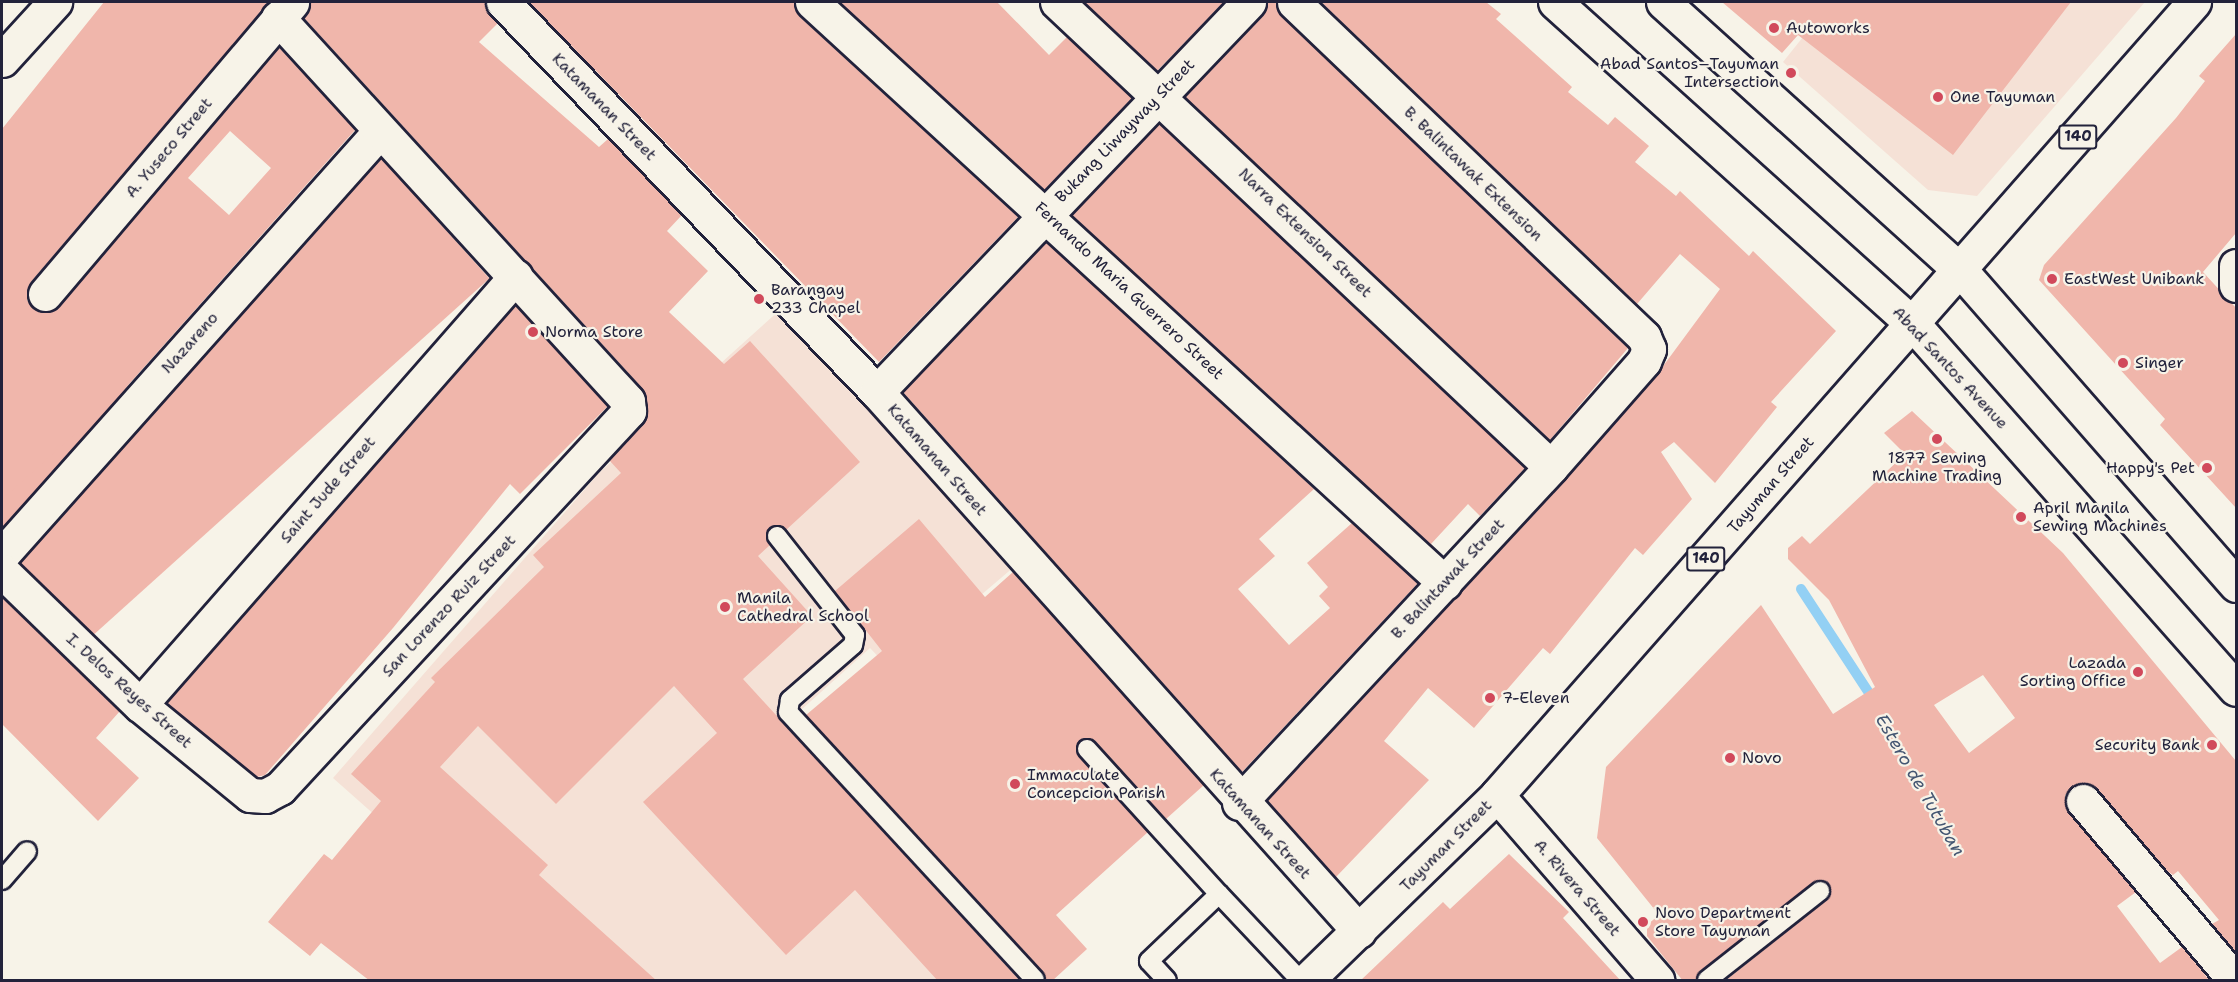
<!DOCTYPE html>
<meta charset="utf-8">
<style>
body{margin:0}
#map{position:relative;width:2238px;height:982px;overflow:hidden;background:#f7f3e8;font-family:"Shantell Sans",sans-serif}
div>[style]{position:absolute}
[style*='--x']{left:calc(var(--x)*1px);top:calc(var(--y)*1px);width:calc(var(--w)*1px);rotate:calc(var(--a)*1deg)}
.built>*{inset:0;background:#f5e1d6}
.stream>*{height:10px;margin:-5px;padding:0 5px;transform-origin:5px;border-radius:5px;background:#93d0f4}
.building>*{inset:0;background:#f0b6ab;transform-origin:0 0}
.roads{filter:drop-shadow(2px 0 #22223b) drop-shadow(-2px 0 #22223b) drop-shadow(0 2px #22223b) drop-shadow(0 -2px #22223b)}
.service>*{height:18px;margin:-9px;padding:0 9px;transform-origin:9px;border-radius:9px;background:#f7f3e8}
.minor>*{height:33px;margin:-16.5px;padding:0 16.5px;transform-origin:16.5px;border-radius:16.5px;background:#f7f3e8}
.tertiary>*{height:33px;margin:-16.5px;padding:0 16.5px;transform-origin:16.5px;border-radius:16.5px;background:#f7f3e8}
.secondary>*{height:33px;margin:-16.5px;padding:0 16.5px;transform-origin:16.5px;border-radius:16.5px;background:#f7f3e8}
.primary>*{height:33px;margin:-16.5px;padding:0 16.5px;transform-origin:16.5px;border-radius:16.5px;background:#f7f3e8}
.dots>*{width:16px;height:16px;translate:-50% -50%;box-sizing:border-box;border:3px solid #f7f3e8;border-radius:50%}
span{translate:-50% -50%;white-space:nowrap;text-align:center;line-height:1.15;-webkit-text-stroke:4.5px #f7f3e8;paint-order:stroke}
.shield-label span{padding:2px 4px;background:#f7f3e8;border:2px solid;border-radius:4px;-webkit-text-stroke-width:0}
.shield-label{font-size:15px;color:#22223b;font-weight:700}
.poi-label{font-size:16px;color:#22223b}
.left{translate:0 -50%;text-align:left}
.right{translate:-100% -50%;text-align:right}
.street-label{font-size:16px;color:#22223b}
.water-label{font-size:18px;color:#445672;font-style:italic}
.frame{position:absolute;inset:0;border:3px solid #22223b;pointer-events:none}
</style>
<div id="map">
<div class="built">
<i style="clip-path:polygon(1831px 2px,2145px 2px,1977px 196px,1928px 190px,1783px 62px)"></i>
<i style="clip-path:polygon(782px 308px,1015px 566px,892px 671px,870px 648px,801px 710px,1044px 980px,561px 980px,333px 778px,599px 473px)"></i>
</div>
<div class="stream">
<i style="--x:1801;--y:589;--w:135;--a:56.8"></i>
</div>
<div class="building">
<i style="clip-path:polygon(evenodd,104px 2px,269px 2px,31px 282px,27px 300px,33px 309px,51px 312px,59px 306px,279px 47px,355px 130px,2px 527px,2px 129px,104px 2px,230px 131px,271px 168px,229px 215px,188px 178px,230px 131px)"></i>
<i style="clip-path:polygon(310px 2px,485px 2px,498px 23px,479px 42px,599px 147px,608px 139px,682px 215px,667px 231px,708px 271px,669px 312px,724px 364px,750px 341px,860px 462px,786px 530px,776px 525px,767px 531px,770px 545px,758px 556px,812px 616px,743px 679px,1020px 981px,938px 981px,855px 890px,786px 955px,643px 802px,717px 733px,674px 686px,556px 804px,478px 726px,440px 767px,548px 865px,539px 875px,657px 981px,370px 981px,321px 943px,310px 956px,268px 922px,324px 854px,332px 860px,381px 801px,351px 774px,435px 682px,431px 678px,544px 567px,533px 555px,621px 473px,609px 460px,643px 424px,648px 410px,642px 388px,304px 18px)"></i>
<i style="clip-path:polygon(529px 2px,794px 2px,799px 16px,1018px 217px,879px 362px)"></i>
<i style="clip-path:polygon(839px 2px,997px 2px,1049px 55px,1067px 37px,1132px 98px,1044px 190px)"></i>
<i style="clip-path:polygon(1084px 2px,1224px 2px,1157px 71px)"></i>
<i style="clip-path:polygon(1267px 2px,1276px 2px,1281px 16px,1628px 348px,1550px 440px,1185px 97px,1263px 15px)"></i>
<i style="clip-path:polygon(1321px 2px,1486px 2px,1501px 14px,1496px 19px,1572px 87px,1568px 92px,1608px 125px,1615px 117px,1649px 146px,1635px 162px,1676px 196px,1680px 191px,1749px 256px,1753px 251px,1836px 331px,1771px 402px,1777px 407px,1715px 483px,1674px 442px,1661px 452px,1692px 499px,1643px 555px,1635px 548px,1550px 654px,1543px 648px,1474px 728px,1428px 688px,1384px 741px,1429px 780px,1336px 877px,1267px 800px,1565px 479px,1658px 373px,1720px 289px,1680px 254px,1637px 304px)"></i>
<i style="clip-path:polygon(1722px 2px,2071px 2px,1953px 155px,1798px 35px,1782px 53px)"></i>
<i style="clip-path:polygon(2236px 34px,2236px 233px,2203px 272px,2236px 308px,2236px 508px,2160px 425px,2165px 419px,2039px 280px,2044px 265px,2176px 118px,2205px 81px,2199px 76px)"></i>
<i style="clip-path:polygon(1159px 124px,1525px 468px,1480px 516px,1468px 504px,1431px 544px,1443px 556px,1072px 215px)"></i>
<i style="left:381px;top:158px;width:162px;height:543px;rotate:48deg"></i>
<i style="clip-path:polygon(1046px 242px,1314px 489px,1259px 539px,1275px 556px,1238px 589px,1289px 645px,1330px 608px,1319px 596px,1328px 587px,1307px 563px,1352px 523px,1418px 583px,1242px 772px,903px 392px)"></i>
<i style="clip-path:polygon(515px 305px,608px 406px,520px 494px,510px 484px,393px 628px,265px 775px,257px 777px,167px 703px)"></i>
<i style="clip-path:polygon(evenodd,1912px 411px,2063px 553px,2236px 761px,2236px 953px,2212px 924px,2219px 920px,2178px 871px,2173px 875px,2166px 870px,2097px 789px,2079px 783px,2065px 795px,2069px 813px,2136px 892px,2117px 906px,2160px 963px,2182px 947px,2210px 981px,1725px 981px,1827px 899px,1829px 885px,1819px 880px,1700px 971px,1696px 981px,1683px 981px,1647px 936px,1647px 925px,1659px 915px,1597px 838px,1606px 767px,1761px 605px,1833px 714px,1875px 687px,1829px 600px,1788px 559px,1788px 548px,1802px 536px,1810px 544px,1905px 454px,1884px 433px,1912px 411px,1983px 675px,2015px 718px,1969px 753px,1934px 705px,1983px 675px)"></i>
<i style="clip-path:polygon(919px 519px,985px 597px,1013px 572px,1204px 785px,1166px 819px,1095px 741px,1079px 741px,1079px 757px,1148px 832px,1056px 915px,1087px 949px,1052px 981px,1046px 981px,806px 715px,882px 651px,835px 591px)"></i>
<i style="clip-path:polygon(2px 597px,120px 711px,96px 738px,139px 778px,98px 821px,2px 724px)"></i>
<i style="clip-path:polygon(1509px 854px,1569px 912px,1563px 918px,1621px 981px,1360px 981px,1443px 902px,1450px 909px)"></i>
</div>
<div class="roads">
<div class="service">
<i style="--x:777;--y:536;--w:126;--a:51.8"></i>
<i style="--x:855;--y:635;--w:10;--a:101"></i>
<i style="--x:853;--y:645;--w:84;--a:138.9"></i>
<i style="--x:790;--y:700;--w:12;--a:99"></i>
<i style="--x:788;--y:712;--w:364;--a:47.3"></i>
<i style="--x:1087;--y:749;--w:196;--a:47.7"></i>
<i style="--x:1219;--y:894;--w:97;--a:136.3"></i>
<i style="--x:1149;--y:961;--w:26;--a:47"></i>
<i style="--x:2;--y:880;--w:38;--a:-49"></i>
<i style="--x:1219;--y:894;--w:118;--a:46.7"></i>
<i style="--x:1707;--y:980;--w:144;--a:-38.2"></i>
</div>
<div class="minor">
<i style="--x:503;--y:2;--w:540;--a:46.2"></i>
<i style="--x:877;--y:392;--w:723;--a:48.2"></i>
<i style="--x:812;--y:2;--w:859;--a:42.55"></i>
<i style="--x:1057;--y:2;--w:678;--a:43.27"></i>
<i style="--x:2236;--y:266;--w:19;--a:90"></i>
<i style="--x:45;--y:294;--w:382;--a:-49.7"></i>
<i style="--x:877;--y:392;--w:539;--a:-46.35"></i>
<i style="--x:2;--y:555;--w:567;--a:-48.29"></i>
<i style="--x:2;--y:571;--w:192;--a:44.2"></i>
<i style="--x:140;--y:705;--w:142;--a:39.3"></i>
<i style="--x:250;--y:795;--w:15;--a:4"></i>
<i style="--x:265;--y:796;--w:17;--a:-28"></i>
<i style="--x:280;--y:788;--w:514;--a:-47.21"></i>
<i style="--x:629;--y:411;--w:10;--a:-96"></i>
<i style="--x:628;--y:401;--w:519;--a:-132.42"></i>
<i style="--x:140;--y:705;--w:570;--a:-48.77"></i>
<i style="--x:2083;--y:801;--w:235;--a:49.7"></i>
<i style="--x:1239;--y:803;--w:459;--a:-47.1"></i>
<i style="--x:1551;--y:467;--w:141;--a:-48.7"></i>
<i style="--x:1644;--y:361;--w:13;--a:-67"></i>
<i style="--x:1649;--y:349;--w:13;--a:-113"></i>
<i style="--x:1644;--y:337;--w:484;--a:-136.3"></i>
</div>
<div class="tertiary">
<i style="--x:2;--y:60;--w:79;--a:-47.6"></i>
<i style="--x:1497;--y:795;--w:245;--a:49.1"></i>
</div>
<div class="secondary">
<i style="--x:1555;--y:2;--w:482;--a:42"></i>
<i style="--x:1913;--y:324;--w:487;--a:48.5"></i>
<i style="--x:1663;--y:2;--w:403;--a:42.1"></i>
<i style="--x:1962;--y:272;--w:416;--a:48.8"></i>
</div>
<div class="primary">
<i style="--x:1307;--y:980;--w:265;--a:-44.2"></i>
<i style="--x:1497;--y:795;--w:1056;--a:-48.69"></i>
</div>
</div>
<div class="dots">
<i style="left:1774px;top:28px;background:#d1495b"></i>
<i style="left:1791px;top:73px;background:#d1495b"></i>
<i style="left:1938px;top:97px;background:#d1495b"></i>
<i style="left:2052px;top:279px;background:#d1495b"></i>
<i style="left:759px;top:299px;background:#d1495b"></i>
<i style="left:533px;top:332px;background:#d1495b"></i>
<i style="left:2123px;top:363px;background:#d1495b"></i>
<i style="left:1937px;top:439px;background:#d1495b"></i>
<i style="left:2207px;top:468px;background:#d1495b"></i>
<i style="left:2021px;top:517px;background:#d1495b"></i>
<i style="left:725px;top:607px;background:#d1495b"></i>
<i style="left:2138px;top:672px;background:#d1495b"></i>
<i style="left:1490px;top:698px;background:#d1495b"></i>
<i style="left:2212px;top:745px;background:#d1495b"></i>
<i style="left:1730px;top:758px;background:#d1495b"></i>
<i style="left:1015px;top:784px;background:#d1495b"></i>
<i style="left:1643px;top:922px;background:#d1495b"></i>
</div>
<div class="shield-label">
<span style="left:2078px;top:137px">140</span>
<span style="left:1706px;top:559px">140</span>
</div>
<div class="poi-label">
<span class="left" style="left:1786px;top:28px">Autoworks</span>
<span class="right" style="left:1779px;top:73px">Abad Santos–Tayuman<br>Intersection</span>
<span class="left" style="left:1950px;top:97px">One Tayuman</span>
<span class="left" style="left:2064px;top:279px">EastWest Unibank</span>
<span class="left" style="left:771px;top:299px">Barangay<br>233 Chapel</span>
<span class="left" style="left:545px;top:332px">Norma Store</span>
<span class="left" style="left:2135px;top:363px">Singer</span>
<span style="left:1937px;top:467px">1877 Sewing<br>Machine Trading</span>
<span class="right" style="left:2195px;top:468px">Happy's Pet</span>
<span class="left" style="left:2033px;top:517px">April Manila<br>Sewing Machines</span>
<span class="left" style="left:737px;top:607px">Manila<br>Cathedral School</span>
<span class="right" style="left:2126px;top:672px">Lazada<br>Sorting Office</span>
<span class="left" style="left:1502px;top:698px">7-Eleven</span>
<span class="right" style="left:2200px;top:745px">Security Bank</span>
<span class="left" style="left:1742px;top:758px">Novo</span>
<span class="left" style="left:1027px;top:784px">Immaculate<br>Concepcion Parish</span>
<span class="left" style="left:1655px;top:922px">Novo Department<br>Store Tayuman</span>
</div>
<div class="street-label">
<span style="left:604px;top:107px;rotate:46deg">Katamanan Street</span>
<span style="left:1125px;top:131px;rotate:-46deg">Bukang Liwayway Street</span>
<span style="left:169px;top:148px;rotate:-50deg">A. Yuseco Street</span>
<span style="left:1473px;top:174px;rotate:44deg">B. Balintawak Extension</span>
<span style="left:1305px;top:233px;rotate:44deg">Narra Extension Street</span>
<span style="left:1129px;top:291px;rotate:43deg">Fernando Maria Guerrero Street</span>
<span style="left:190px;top:343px;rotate:-48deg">Nazareno</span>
<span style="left:1950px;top:368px;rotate:47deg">Abad Santos Avenue</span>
<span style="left:937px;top:460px;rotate:49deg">Katamanan Street</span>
<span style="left:1771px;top:485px;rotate:-49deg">Tayuman Street</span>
<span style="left:328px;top:490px;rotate:-49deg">Saint Jude Street</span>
<span style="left:1448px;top:579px;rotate:-47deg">B. Balintawak Street</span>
<span style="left:449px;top:606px;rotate:-47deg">San Lorenzo Ruiz Street</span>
<span style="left:129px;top:691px;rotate:42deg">I. Delos Reyes Street</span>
<span style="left:1260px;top:824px;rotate:48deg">Katamanan Street</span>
<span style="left:1446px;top:846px;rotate:-45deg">Tayuman Street</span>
<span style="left:1577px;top:888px;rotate:49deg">A. Rivera Street</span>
</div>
<div class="water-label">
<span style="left:1920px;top:785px;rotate:60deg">Estero de Tutuban</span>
</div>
<div class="frame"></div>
</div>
